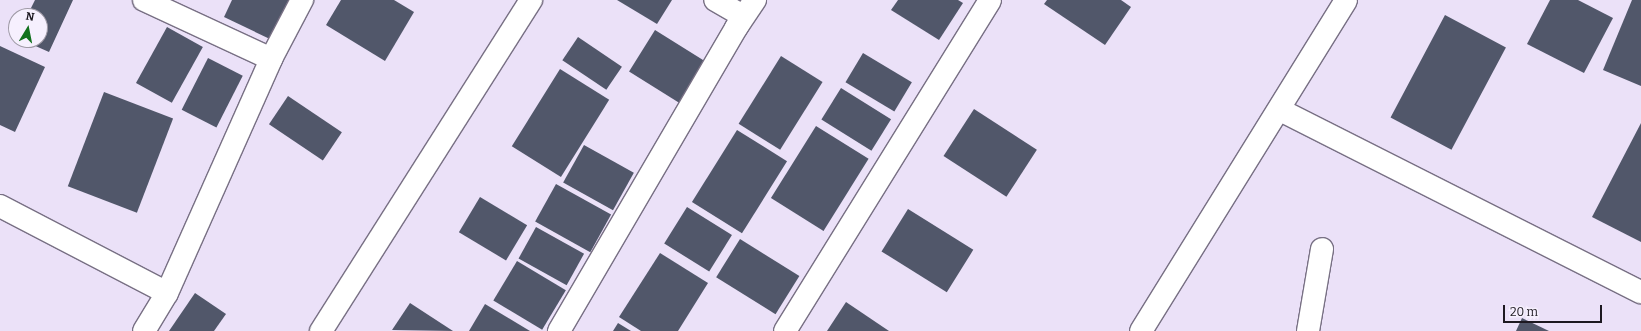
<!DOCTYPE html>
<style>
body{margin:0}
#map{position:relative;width:1641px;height:331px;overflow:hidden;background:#ebe1f8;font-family:Bitter,serif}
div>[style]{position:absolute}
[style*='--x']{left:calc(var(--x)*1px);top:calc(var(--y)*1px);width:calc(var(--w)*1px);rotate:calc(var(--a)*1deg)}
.building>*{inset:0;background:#51576a;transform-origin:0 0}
.roads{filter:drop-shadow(1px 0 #787084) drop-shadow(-1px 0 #787084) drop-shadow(0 1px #787084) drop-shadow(0 -1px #787084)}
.minor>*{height:22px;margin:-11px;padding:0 11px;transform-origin:11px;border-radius:11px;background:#fff}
.tertiary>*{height:22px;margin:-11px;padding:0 11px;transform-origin:11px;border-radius:11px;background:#fff}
span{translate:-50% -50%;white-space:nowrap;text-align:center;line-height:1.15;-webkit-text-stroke:4px #f6f0fe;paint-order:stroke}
.north{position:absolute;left:8px;top:8px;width:40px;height:40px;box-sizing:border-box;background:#f6f0fe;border:1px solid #9f9aa6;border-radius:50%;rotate:10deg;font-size:11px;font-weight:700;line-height:16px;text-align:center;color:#1d1921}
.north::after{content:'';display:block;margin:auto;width:14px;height:18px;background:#12711e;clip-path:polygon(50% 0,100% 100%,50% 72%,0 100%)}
.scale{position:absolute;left:1503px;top:305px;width:99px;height:18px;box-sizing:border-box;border:2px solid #1d1921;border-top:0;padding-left:5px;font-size:12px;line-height:14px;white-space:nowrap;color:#1d1921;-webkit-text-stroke:3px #f6f0fe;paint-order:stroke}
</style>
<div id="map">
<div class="building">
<i style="clip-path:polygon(35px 0,73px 0,49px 52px,22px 40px,40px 40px,40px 16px,27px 16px)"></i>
<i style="clip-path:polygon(232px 0,292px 0,272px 40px,224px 17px)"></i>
<i style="clip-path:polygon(341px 0,394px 0,414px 12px,385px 61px,326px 25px)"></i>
<i style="clip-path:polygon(617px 0,672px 0,657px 24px)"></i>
<i style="clip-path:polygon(898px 0,958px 0,963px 3px,939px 40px,891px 10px)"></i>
<i style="clip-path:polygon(1047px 0,1121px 0,1131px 7px,1105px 45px,1044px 4px)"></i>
<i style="clip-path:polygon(1550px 0,1578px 0,1613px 18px,1584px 73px,1527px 44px)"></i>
<i style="clip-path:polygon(1632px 0,1641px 0,1641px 86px,1603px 70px)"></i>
<i style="left:1445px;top:15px;width:69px;height:116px;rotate:28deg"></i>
<i style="left:167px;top:27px;width:41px;height:64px;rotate:29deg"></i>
<i style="left:655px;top:30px;width:59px;height:49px;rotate:32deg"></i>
<i style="left:578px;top:37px;width:53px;height:28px;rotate:34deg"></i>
<i style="clip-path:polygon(0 46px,45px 67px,15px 132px,0 125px)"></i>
<i style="left:863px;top:53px;width:57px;height:34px;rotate:31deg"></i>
<i style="left:781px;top:56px;width:49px;height:80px;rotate:32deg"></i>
<i style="left:208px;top:58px;width:39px;height:58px;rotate:27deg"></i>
<i style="left:560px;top:69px;width:58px;height:91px;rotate:32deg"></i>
<i style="left:841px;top:88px;width:59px;height:37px;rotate:32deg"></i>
<i style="left:104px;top:92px;width:74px;height:101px;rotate:21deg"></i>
<i style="left:288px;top:96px;width:65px;height:34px;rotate:34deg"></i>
<i style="left:974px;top:109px;width:75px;height:56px;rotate:33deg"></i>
<i style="clip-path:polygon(1641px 123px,1641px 242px,1592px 217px)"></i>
<i style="left:816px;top:126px;width:62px;height:85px;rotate:32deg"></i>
<i style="left:737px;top:130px;width:59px;height:85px;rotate:32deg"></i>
<i style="left:584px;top:145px;width:57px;height:43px;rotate:29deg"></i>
<i style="left:556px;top:184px;width:63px;height:43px;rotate:29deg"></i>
<i style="left:480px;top:197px;width:55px;height:41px;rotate:31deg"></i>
<i style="left:687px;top:207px;width:53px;height:43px;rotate:32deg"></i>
<i style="left:908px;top:209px;width:77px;height:50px;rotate:32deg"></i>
<i style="left:536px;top:227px;width:55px;height:36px;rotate:29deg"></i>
<i style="left:740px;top:239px;width:70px;height:45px;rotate:32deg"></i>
<i style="clip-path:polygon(660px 253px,708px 283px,678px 331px,641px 331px,619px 317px)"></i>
<i style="left:517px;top:261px;width:57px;height:46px;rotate:31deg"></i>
<i style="clip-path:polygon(195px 293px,226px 314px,214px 331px,169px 331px)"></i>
<i style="clip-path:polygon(846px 302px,889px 331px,827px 331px)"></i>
<i style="clip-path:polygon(410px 303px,453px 331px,392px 330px)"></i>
<i style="clip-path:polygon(485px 304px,530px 331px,469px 331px)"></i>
<i style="clip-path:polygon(1522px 318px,1549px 331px,1516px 331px)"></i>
<i style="clip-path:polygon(618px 323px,631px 331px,613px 331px)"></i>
</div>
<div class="roads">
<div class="minor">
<i style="--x:144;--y:0;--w:140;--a:24.9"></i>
<i style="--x:736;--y:28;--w:34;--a:-56"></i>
<i style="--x:1280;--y:110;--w:404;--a:26.8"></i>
<i style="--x:0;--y:206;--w:188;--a:27.5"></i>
<i style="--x:144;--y:331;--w:44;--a:-58.8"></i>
<i style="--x:167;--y:293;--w:256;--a:-66"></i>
<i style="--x:271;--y:59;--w:67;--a:-62.3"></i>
<i style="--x:559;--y:331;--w:365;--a:-59.7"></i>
<i style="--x:743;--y:16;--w:32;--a:-150"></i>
<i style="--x:785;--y:331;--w:389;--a:-58.2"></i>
<i style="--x:1308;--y:331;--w:83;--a:-80.3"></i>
</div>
<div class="tertiary">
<i style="--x:321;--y:331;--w:392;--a:-57.6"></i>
<i style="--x:1141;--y:331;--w:389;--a:-58.2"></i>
</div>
</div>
<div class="north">N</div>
<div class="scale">20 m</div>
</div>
